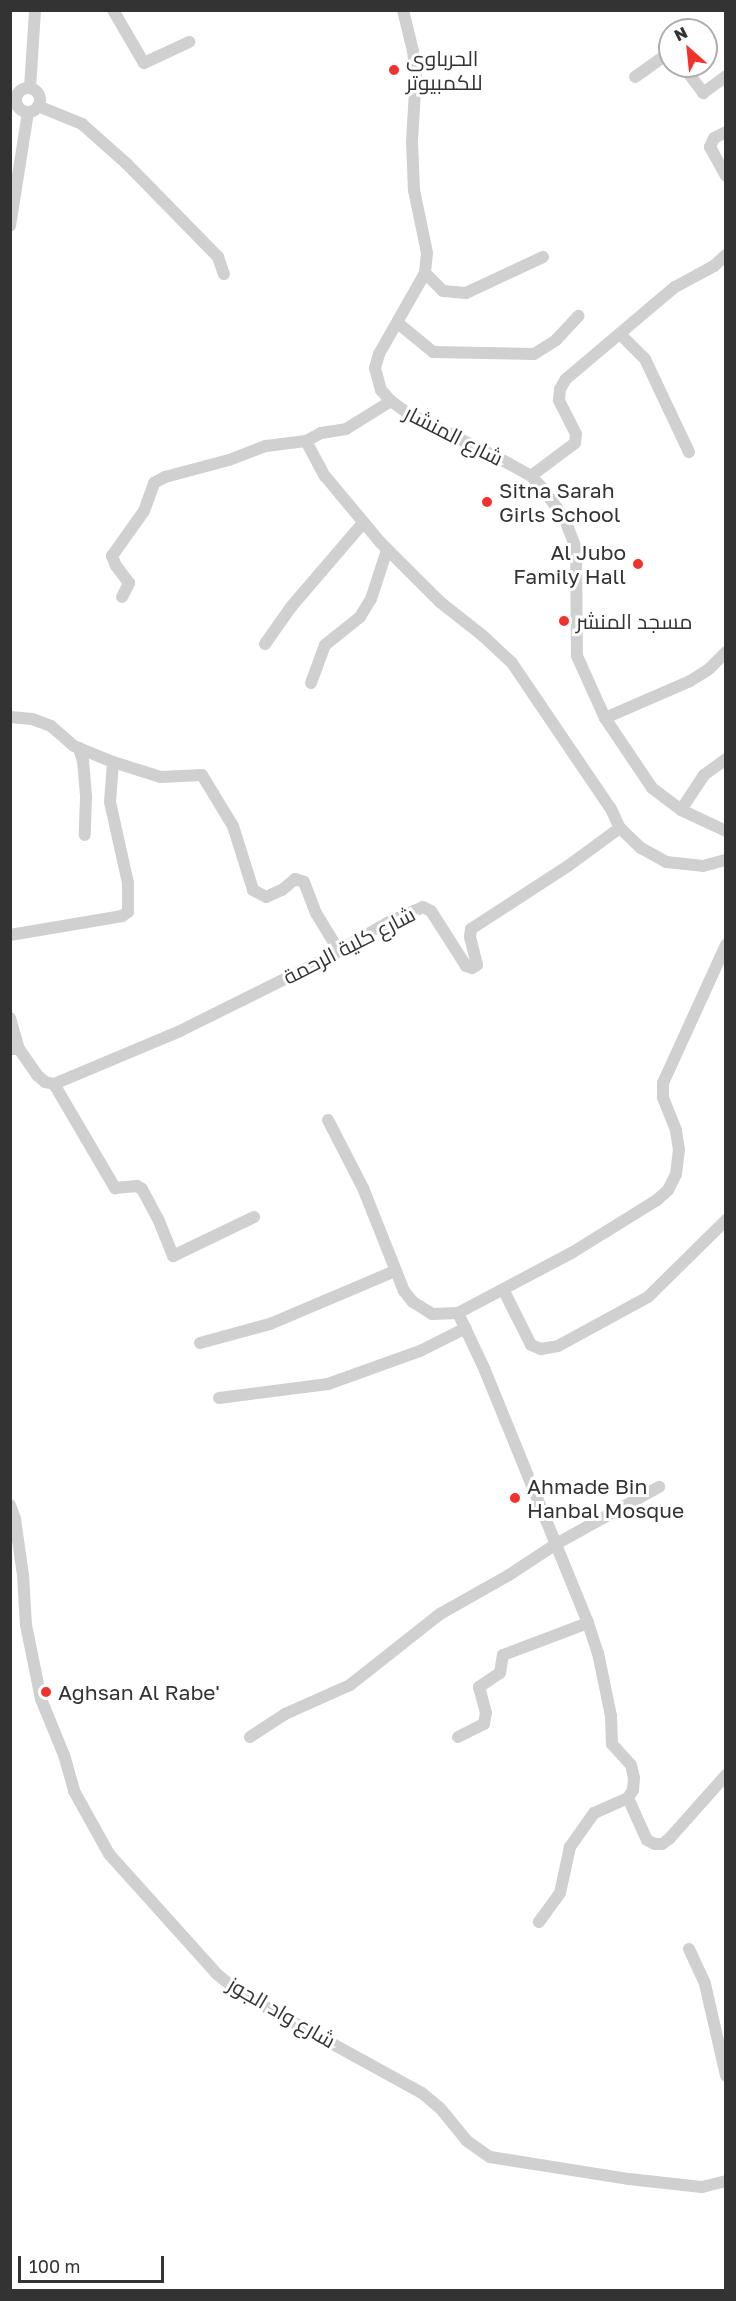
<!DOCTYPE html>
<meta charset="utf-8">
<style>
body{margin:0}
#map{position:relative;width:736px;height:2301px;overflow:hidden;background:#fff;font-family:"Golos Text",Cairo,sans-serif}
div>[style]{position:absolute}
[style*='--x']{left:calc(var(--x)*1px);top:calc(var(--y)*1px);width:calc(var(--w)*1px);rotate:calc(var(--a)*1deg)}
.minor>*{height:12px;margin:-6px;padding:0 6px;transform-origin:6px;border-radius:6px;background:#d0d0d0}
.minor>.ring{margin:-6px;padding:0;box-sizing:content-box;background:none;border:12px solid #d0d0d0;border-radius:50%}
.dots>*{width:16px;height:16px;translate:-50% -50%;box-sizing:border-box;border:3px solid #fff;border-radius:50%}
span{translate:-50% -50%;white-space:nowrap;text-align:center;line-height:1.15;-webkit-text-stroke:6px #fff;paint-order:stroke}
.poi-label{font-size:21px;color:#333}
.left{translate:0 -50%;text-align:left}
.right{translate:-100% -50%;text-align:right}
.street-label{font-size:21px;color:#333}
.frame{position:absolute;inset:0;border:12px solid #333;pointer-events:none}
.north{position:absolute;left:658px;top:18px;width:60px;height:60px;box-sizing:border-box;background:#fff;border:2px solid #adadad;border-radius:50%;rotate:333deg;font-size:16px;font-weight:700;line-height:24px;text-align:center;color:#333}
.north::after{content:'';display:block;margin:auto;width:21px;height:27px;background:#f2312c;clip-path:polygon(50% 0,100% 100%,50% 72%,0 100%)}
.scale{position:absolute;left:18px;top:2256px;width:146px;height:27px;box-sizing:border-box;border:3px solid #333;border-top:0;padding-left:8px;font-size:18px;line-height:21px;white-space:nowrap;color:#333;-webkit-text-stroke:4px #fff;paint-order:stroke}
</style>
<div id="map">
<div class="minor">
<i style="--x:113;--y:10;--w:61;--a:59.7"></i>
<i style="--x:144;--y:63;--w:50;--a:-25"></i>
<i style="--x:403;--y:10;--w:42;--a:76.3"></i>
<i style="--x:413;--y:51;--w:23;--a:83"></i>
<i style="--x:416;--y:74;--w:67;--a:93.4"></i>
<i style="--x:412;--y:141;--w:49;--a:87.7"></i>
<i style="--x:414;--y:190;--w:64;--a:78.3"></i>
<i style="--x:427;--y:253;--w:20;--a:96"></i>
<i style="--x:425;--y:273;--w:93;--a:119.6"></i>
<i style="--x:379;--y:354;--w:15;--a:106"></i>
<i style="--x:375;--y:368;--w:23;--a:75"></i>
<i style="--x:381;--y:390;--w:15;--a:48"></i>
<i style="--x:391;--y:401;--w:22;--a:36"></i>
<i style="--x:409;--y:414;--w:106;--a:26.3"></i>
<i style="--x:504;--y:461;--w:31;--a:29"></i>
<i style="--x:531;--y:476;--w:16;--a:47"></i>
<i style="--x:542;--y:488;--w:36;--a:53"></i>
<i style="--x:564;--y:517;--w:33;--a:69"></i>
<i style="--x:576;--y:548;--w:108;--a:89.5"></i>
<i style="--x:577;--y:656;--w:68;--a:65.7"></i>
<i style="--x:605;--y:718;--w:84;--a:56.1"></i>
<i style="--x:652;--y:788;--w:36;--a:37"></i>
<i style="--x:681;--y:810;--w:50;--a:25"></i>
<i style="--x:683;--y:66;--w:34;--a:53"></i>
<i style="--x:703;--y:93;--w:29;--a:-36"></i>
<i style="--x:635;--y:77;--w:43;--a:-35.5"></i>
<i style="--x:30;--y:88;--w:78;--a:-86.3"></i>
<i class="ring" style="left:16px;top:88px;width:12px;height:12px"></i>
<i style="--x:38;--y:106;--w:48;--a:22.2"></i>
<i style="--x:82;--y:124;--w:59;--a:41.6"></i>
<i style="--x:126;--y:163;--w:132;--a:45.6"></i>
<i style="--x:218;--y:257;--w:18;--a:71"></i>
<i style="--x:726;--y:132;--w:13;--a:153"></i>
<i style="--x:714;--y:138;--w:10;--a:114"></i>
<i style="--x:710;--y:147;--w:33;--a:61"></i>
<i style="--x:10;--y:226;--w:115;--a:-81"></i>
<i style="--x:425;--y:273;--w:25;--a:45"></i>
<i style="--x:443;--y:291;--w:23;--a:5"></i>
<i style="--x:466;--y:293;--w:85;--a:-25.1"></i>
<i style="--x:399;--y:324;--w:44;--a:39.5"></i>
<i style="--x:433;--y:352;--w:101;--a:1.1"></i>
<i style="--x:534;--y:354;--w:26;--a:-32"></i>
<i style="--x:556;--y:340;--w:33;--a:-47"></i>
<i style="--x:620;--y:334;--w:35;--a:45"></i>
<i style="--x:645;--y:359;--w:103;--a:64.7"></i>
<i style="--x:306;--y:441;--w:40;--a:62"></i>
<i style="--x:325;--y:476;--w:86;--a:50.2"></i>
<i style="--x:380;--y:542;--w:85;--a:45"></i>
<i style="--x:440;--y:602;--w:53;--a:38.2"></i>
<i style="--x:482;--y:635;--w:41;--a:43"></i>
<i style="--x:512;--y:663;--w:176;--a:55.9"></i>
<i style="--x:611;--y:809;--w:21;--a:65"></i>
<i style="--x:620;--y:828;--w:29;--a:44"></i>
<i style="--x:641;--y:848;--w:29;--a:29"></i>
<i style="--x:666;--y:862;--w:37;--a:6"></i>
<i style="--x:703;--y:866;--w:24;--a:-15"></i>
<i style="--x:531;--y:476;--w:55;--a:-36.9"></i>
<i style="--x:575;--y:443;--w:9;--a:-84"></i>
<i style="--x:576;--y:434;--w:38;--a:-117"></i>
<i style="--x:559;--y:400;--w:11;--a:-85"></i>
<i style="--x:560;--y:389;--w:12;--a:-59"></i>
<i style="--x:566;--y:379;--w:143;--a:-40.2"></i>
<i style="--x:675;--y:287;--w:44;--a:-28.3"></i>
<i style="--x:714;--y:266;--w:16;--a:-43"></i>
<i style="--x:122;--y:597;--w:16;--a:-63"></i>
<i style="--x:129;--y:583;--w:21;--a:-127"></i>
<i style="--x:116;--y:566;--w:11;--a:-112"></i>
<i style="--x:112;--y:556;--w:55;--a:-54.6"></i>
<i style="--x:144;--y:511;--w:30;--a:-70"></i>
<i style="--x:154;--y:483;--w:13;--a:-29"></i>
<i style="--x:165;--y:477;--w:66;--a:-14.9"></i>
<i style="--x:229;--y:460;--w:40;--a:-21"></i>
<i style="--x:266;--y:446;--w:40;--a:-7.1"></i>
<i style="--x:306;--y:441;--w:17;--a:-28"></i>
<i style="--x:321;--y:433;--w:25;--a:-9"></i>
<i style="--x:346;--y:429;--w:53;--a:-31.9"></i>
<i style="--x:265;--y:644;--w:45;--a:-54.9"></i>
<i style="--x:291;--y:607;--w:111;--a:-49.4"></i>
<i style="--x:311;--y:683;--w:40;--a:-69.8"></i>
<i style="--x:325;--y:645;--w:45;--a:-38.7"></i>
<i style="--x:360;--y:617;--w:21;--a:-59"></i>
<i style="--x:371;--y:599;--w:52;--a:-71.9"></i>
<i style="--x:10;--y:717;--w:22;--a:5"></i>
<i style="--x:32;--y:719;--w:20;--a:20"></i>
<i style="--x:51;--y:726;--w:30;--a:41"></i>
<i style="--x:74;--y:746;--w:42;--a:22.3"></i>
<i style="--x:113;--y:762;--w:50;--a:17.4"></i>
<i style="--x:161;--y:777;--w:41;--a:-2.8"></i>
<i style="--x:202;--y:775;--w:60;--a:58.7"></i>
<i style="--x:233;--y:826;--w:67;--a:72.6"></i>
<i style="--x:253;--y:890;--w:15;--a:28"></i>
<i style="--x:266;--y:897;--w:17;--a:-24"></i>
<i style="--x:282;--y:890;--w:17;--a:-40"></i>
<i style="--x:295;--y:879;--w:9;--a:18"></i>
<i style="--x:304;--y:882;--w:33;--a:69"></i>
<i style="--x:316;--y:913;--w:44;--a:58.8"></i>
<i style="--x:605;--y:718;--w:93;--a:-23.5"></i>
<i style="--x:690;--y:681;--w:22;--a:-32"></i>
<i style="--x:709;--y:669;--w:24;--a:-45"></i>
<i style="--x:79;--y:748;--w:14;--a:73"></i>
<i style="--x:83;--y:761;--w:36;--a:85"></i>
<i style="--x:86;--y:797;--w:38;--a:92"></i>
<i style="--x:681;--y:810;--w:42;--a:-56.7"></i>
<i style="--x:704;--y:775;--w:27;--a:-36"></i>
<i style="--x:10;--y:935;--w:114;--a:-9.6"></i>
<i style="--x:122;--y:916;--w:7;--a:-34"></i>
<i style="--x:128;--y:912;--w:29;--a:-90"></i>
<i style="--x:128;--y:883;--w:83;--a:-102.5"></i>
<i style="--x:110;--y:802;--w:40;--a:-85.7"></i>
<i style="--x:10;--y:1018;--w:32;--a:74"></i>
<i style="--x:10;--y:1049;--w:9;--a:0"></i>
<i style="--x:19;--y:1049;--w:32;--a:55"></i>
<i style="--x:37;--y:1075;--w:11;--a:41"></i>
<i style="--x:45;--y:1082;--w:9;--a:13"></i>
<i style="--x:54;--y:1084;--w:137;--a:-22.8"></i>
<i style="--x:180;--y:1031;--w:162;--a:-26.4"></i>
<i style="--x:325;--y:959;--w:72;--a:-30.1"></i>
<i style="--x:387;--y:923;--w:39;--a:-24"></i>
<i style="--x:423;--y:907;--w:9;--a:27"></i>
<i style="--x:431;--y:911;--w:65;--a:57.5"></i>
<i style="--x:466;--y:966;--w:6;--a:18"></i>
<i style="--x:472;--y:968;--w:6;--a:-31"></i>
<i style="--x:477;--y:965;--w:29;--a:-104"></i>
<i style="--x:470;--y:937;--w:8;--a:-83"></i>
<i style="--x:471;--y:929;--w:116;--a:-33"></i>
<i style="--x:568;--y:866;--w:64;--a:-36.2"></i>
<i style="--x:54;--y:1084;--w:121;--a:59.6"></i>
<i style="--x:115;--y:1188;--w:22;--a:-5"></i>
<i style="--x:137;--y:1186;--w:6;--a:31"></i>
<i style="--x:142;--y:1189;--w:36;--a:62"></i>
<i style="--x:159;--y:1221;--w:38;--a:68"></i>
<i style="--x:173;--y:1256;--w:90;--a:-25.7"></i>
<i style="--x:328;--y:1120;--w:76;--a:62.8"></i>
<i style="--x:363;--y:1188;--w:111;--a:68.3"></i>
<i style="--x:404;--y:1291;--w:14;--a:51"></i>
<i style="--x:413;--y:1302;--w:22;--a:32"></i>
<i style="--x:432;--y:1314;--w:26;--a:-2"></i>
<i style="--x:458;--y:1313;--w:130;--a:-27.9"></i>
<i style="--x:573;--y:1252;--w:99;--a:-31.8"></i>
<i style="--x:657;--y:1200;--w:15;--a:-42"></i>
<i style="--x:668;--y:1190;--w:18;--a:-63"></i>
<i style="--x:676;--y:1174;--w:24;--a:-83"></i>
<i style="--x:679;--y:1150;--w:20;--a:-99"></i>
<i style="--x:676;--y:1130;--w:35;--a:-112"></i>
<i style="--x:663;--y:1097;--w:14;--a:-90"></i>
<i style="--x:663;--y:1083;--w:152;--a:-65.5"></i>
<i style="--x:504;--y:1291;--w:60;--a:63.4"></i>
<i style="--x:531;--y:1345;--w:11;--a:22"></i>
<i style="--x:541;--y:1349;--w:17;--a:-10"></i>
<i style="--x:558;--y:1346;--w:102;--a:-28.6"></i>
<i style="--x:648;--y:1297;--w:110;--a:-44.6"></i>
<i style="--x:458;--y:1313;--w:61;--a:64.7"></i>
<i style="--x:484;--y:1368;--w:275;--a:67.8"></i>
<i style="--x:588;--y:1623;--w:32;--a:72"></i>
<i style="--x:598;--y:1653;--w:64;--a:78.3"></i>
<i style="--x:611;--y:1716;--w:28;--a:88"></i>
<i style="--x:612;--y:1744;--w:28;--a:48"></i>
<i style="--x:631;--y:1765;--w:13;--a:77"></i>
<i style="--x:634;--y:1778;--w:12;--a:95"></i>
<i style="--x:633;--y:1790;--w:9;--a:122"></i>
<i style="--x:628;--y:1798;--w:37;--a:156"></i>
<i style="--x:594;--y:1813;--w:42;--a:125.2"></i>
<i style="--x:570;--y:1847;--w:47;--a:102.3"></i>
<i style="--x:560;--y:1893;--w:36;--a:126"></i>
<i style="--x:200;--y:1343;--w:73;--a:-15.2"></i>
<i style="--x:270;--y:1324;--w:136;--a:-23"></i>
<i style="--x:219;--y:1398;--w:110;--a:-7.3"></i>
<i style="--x:328;--y:1384;--w:98;--a:-19.7"></i>
<i style="--x:420;--y:1351;--w:51;--a:-26.6"></i>
<i style="--x:10;--y:1505;--w:15;--a:70"></i>
<i style="--x:15;--y:1519;--w:57;--a:81.9"></i>
<i style="--x:23;--y:1575;--w:50;--a:86.6"></i>
<i style="--x:26;--y:1625;--w:76;--a:78.5"></i>
<i style="--x:41;--y:1699;--w:61;--a:67.7"></i>
<i style="--x:64;--y:1755;--w:37;--a:74"></i>
<i style="--x:74;--y:1791;--w:72;--a:60.9"></i>
<i style="--x:109;--y:1854;--w:161;--a:48"></i>
<i style="--x:217;--y:1974;--w:30;--a:40"></i>
<i style="--x:240;--y:1993;--w:208;--a:28.8"></i>
<i style="--x:422;--y:2093;--w:23;--a:40"></i>
<i style="--x:440;--y:2108;--w:43;--a:50.7"></i>
<i style="--x:467;--y:2141;--w:28;--a:35"></i>
<i style="--x:490;--y:2157;--w:141;--a:9"></i>
<i style="--x:629;--y:2179;--w:73;--a:6.3"></i>
<i style="--x:702;--y:2187;--w:25;--a:-14"></i>
<i style="--x:250;--y:1737;--w:42;--a:-33.3"></i>
<i style="--x:285;--y:1714;--w:71;--a:-24"></i>
<i style="--x:350;--y:1685;--w:115;--a:-38.3"></i>
<i style="--x:440;--y:1614;--w:79;--a:-29.5"></i>
<i style="--x:509;--y:1575;--w:56;--a:-33.4"></i>
<i style="--x:556;--y:1544;--w:118;--a:-29"></i>
<i style="--x:458;--y:1737;--w:29;--a:-27"></i>
<i style="--x:484;--y:1724;--w:11;--a:-80"></i>
<i style="--x:486;--y:1713;--w:27;--a:-105"></i>
<i style="--x:479;--y:1687;--w:25;--a:-34"></i>
<i style="--x:500;--y:1673;--w:18;--a:-81"></i>
<i style="--x:503;--y:1655;--w:91;--a:-20.6"></i>
<i style="--x:628;--y:1798;--w:46;--a:65.7"></i>
<i style="--x:647;--y:1840;--w:9;--a:27"></i>
<i style="--x:655;--y:1844;--w:7;--a:0"></i>
<i style="--x:662;--y:1844;--w:9;--a:-36"></i>
<i style="--x:669;--y:1839;--w:86;--a:-48.3"></i>
<i style="--x:689;--y:1949;--w:38;--a:65"></i>
<i style="--x:705;--y:1984;--w:94;--a:77.1"></i>
</div>
<div class="dots">
<i style="left:394px;top:70px;background:#f2312c"></i>
<i style="left:487px;top:502px;background:#f2312c"></i>
<i style="left:638px;top:564px;background:#f2312c"></i>
<i style="left:564px;top:621px;background:#f2312c"></i>
<i style="left:515px;top:1498px;background:#f2312c"></i>
<i style="left:46px;top:1692px;background:#f2312c"></i>
</div>
<div class="poi-label">
<span class="left" style="left:406px;top:70px">الحرباوي<br>للكمبيوتر</span>
<span class="left" style="left:499px;top:502px">Sitna Sarah<br>Girls School</span>
<span class="right" style="left:626px;top:564px">Al Jubo<br>Family Hall</span>
<span class="left" style="left:576px;top:621px">مسجد المنشر</span>
<span class="left" style="left:527px;top:1498px">Ahmade Bin<br>Hanbal Mosque</span>
<span class="left" style="left:58px;top:1692px">Aghsan Al Rabe'</span>
</div>
<div class="street-label">
<span style="left:454px;top:435px;rotate:27deg">شارع المنشار</span>
<span style="left:349px;top:945px;rotate:-27deg">شارع كلية الرحمة</span>
<span style="left:282px;top:2012px;rotate:30deg">شارع واد الجوز</span>
</div>
<div class="frame"></div>
<div class="north">N</div>
<div class="scale">100 m</div>
</div>
